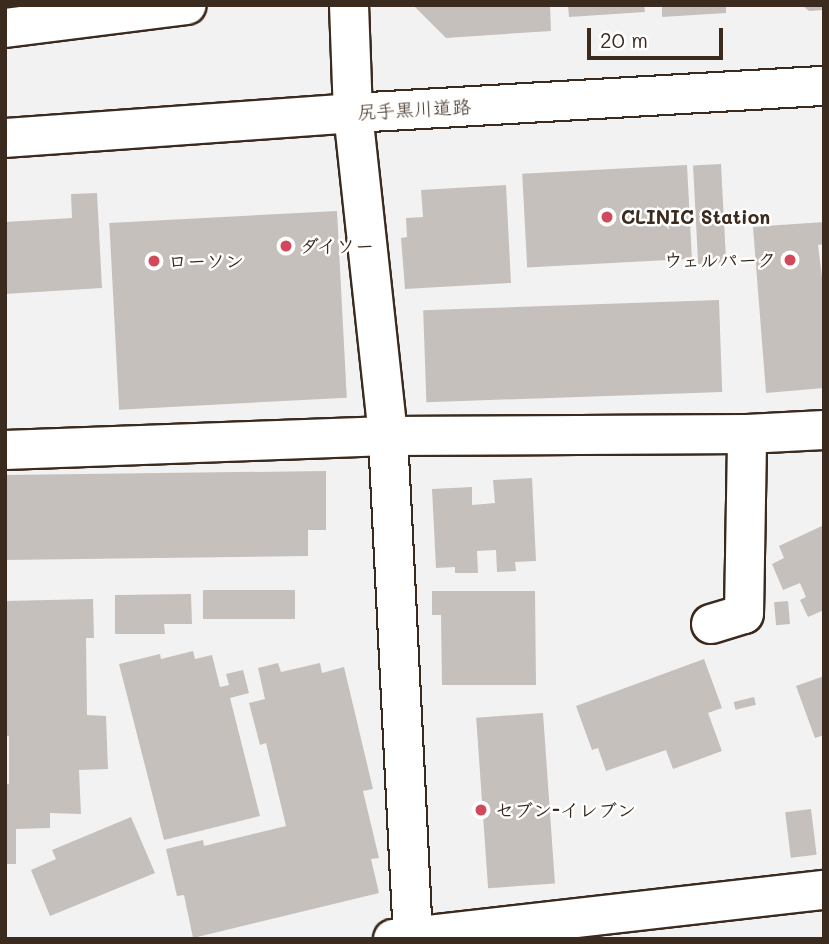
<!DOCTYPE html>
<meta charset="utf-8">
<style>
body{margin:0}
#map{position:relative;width:829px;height:944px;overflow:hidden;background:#f3f2f2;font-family:Mali,"Klee One",sans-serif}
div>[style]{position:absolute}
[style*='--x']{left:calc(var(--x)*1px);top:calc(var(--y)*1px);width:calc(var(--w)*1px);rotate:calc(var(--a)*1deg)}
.building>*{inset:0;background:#c6c0bd;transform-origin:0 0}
.roads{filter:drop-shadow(2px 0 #3b2a1e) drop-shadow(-2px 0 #3b2a1e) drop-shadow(0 2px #3b2a1e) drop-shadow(0 -2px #3b2a1e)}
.minor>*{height:38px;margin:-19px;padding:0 19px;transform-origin:19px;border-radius:19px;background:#fff}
.major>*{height:38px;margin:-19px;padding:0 19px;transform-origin:19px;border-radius:19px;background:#fff}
.dots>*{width:19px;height:19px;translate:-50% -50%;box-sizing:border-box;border:4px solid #fff;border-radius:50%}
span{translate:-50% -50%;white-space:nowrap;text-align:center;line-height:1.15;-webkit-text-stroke:5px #fff;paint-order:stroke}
.street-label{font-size:19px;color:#3b2a1e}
.poi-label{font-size:19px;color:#3b2a1e;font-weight:700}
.left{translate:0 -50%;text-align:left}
.right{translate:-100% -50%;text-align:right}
.frame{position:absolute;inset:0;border:7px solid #3b2a1e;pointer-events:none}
.scale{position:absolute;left:587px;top:28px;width:136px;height:32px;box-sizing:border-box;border:4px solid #3b2a1e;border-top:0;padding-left:9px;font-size:21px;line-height:24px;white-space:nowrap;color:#3b2a1e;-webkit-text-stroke:5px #fff;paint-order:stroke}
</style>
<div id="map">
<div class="building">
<i style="clip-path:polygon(413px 5px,550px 5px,551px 31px,446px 38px)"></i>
<i style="clip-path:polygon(568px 5px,644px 5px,645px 12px,569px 17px)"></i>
<i style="clip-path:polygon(662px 5px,726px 5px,726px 13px,662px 17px)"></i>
<i style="clip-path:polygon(802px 5px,824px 5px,824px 10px,809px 11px)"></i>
<i style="left:721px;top:164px;width:99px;height:28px;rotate:87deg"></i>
<i style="left:687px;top:165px;width:94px;height:165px;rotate:87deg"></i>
<i style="clip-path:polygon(506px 185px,511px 283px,405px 289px,401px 238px,407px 237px,406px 218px,423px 217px,421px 190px)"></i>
<i style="clip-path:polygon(97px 193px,102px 288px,5px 294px,5px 222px,72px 218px,71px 194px)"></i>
<i style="left:337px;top:211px;width:187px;height:228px;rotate:87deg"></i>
<i style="clip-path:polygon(824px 222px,824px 244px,818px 245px,824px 293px,824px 388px,766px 393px,753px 227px)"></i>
<i style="left:719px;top:300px;width:92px;height:296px;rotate:88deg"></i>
<i style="clip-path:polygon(326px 471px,326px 530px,308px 530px,308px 556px,5px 560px,5px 475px)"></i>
<i style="clip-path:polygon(532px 478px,536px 561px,515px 562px,516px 571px,497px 572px,496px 550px,477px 551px,478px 573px,455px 573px,455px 567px,436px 568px,432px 489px,472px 487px,472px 505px,495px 503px,493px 480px)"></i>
<i style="clip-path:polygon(824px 525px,824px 610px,808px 617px,800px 600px,806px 597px,800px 583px,783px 590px,772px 564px,784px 558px,779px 546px)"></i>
<i style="left:295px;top:590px;width:29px;height:92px;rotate:90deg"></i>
<i style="clip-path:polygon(432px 591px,535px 591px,536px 685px,442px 685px,441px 615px,432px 615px)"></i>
<i style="clip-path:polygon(191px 594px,192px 624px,164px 624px,165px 634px,115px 634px,115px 595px)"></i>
<i style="clip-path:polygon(93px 599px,94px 638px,86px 638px,87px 715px,106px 716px,108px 769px,79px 770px,81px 814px,50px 813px,50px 828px,16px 829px,16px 864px,5px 864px,5px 784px,9px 784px,9px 736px,5px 736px,5px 601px)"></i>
<i style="left:788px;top:601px;width:23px;height:14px;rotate:85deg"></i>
<i style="clip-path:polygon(193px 651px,195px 659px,212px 655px,220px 687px,229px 685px,226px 674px,243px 670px,249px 693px,230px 698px,260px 816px,164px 840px,119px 664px,160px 654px,161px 659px)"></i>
<i style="clip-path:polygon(704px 659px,722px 708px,708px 713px,722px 751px,673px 769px,666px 750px,606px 771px,598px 748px,592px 750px,576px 706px)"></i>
<i style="clip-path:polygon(278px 663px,281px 672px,320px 663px,322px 673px,344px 667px,373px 789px,363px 791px,379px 858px,371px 859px,379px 893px,193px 938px,184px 895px,177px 896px,166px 849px,203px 840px,204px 846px,286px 826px,266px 743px,260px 745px,249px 703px,265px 699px,258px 668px)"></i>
<i style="clip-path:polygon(824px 676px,824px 735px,815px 738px,796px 686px)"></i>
<i style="left:754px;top:697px;width:8px;height:21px;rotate:76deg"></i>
<i style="left:543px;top:713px;width:171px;height:67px;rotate:86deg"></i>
<i style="left:811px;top:809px;width:46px;height:26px;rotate:83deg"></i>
<i style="clip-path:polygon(131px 817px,155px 873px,50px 916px,31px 870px,56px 859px,52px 850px)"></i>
</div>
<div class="roads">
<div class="minor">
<i style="--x:349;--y:5;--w:108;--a:87.9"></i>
<i style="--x:353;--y:113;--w:325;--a:83.8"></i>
<i style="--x:388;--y:436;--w:504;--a:87.15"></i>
<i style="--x:5;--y:28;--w:183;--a:-7.2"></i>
<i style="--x:5;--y:450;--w:383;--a:-2.1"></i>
<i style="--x:388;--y:436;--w:359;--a:-0.3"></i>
<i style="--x:747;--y:434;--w:77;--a:-3"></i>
<i style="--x:711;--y:624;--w:34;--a:-17"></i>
<i style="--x:744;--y:614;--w:180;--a:-89"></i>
<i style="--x:393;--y:939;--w:434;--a:-6.5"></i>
</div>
<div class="major">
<i style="--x:5;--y:138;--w:349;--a:-4.1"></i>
<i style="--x:353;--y:113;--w:472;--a:-3.3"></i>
</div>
</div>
<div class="dots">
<i style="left:607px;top:217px;background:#d1495b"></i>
<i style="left:286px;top:246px;background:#d1495b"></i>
<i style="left:790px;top:260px;background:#d1495b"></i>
<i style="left:154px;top:261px;background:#d1495b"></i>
<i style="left:481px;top:810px;background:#d1495b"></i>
</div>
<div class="street-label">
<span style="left:414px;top:109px;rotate:-3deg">尻手黒川道路</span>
</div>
<div class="poi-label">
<span class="left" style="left:621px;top:217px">CLINIC Station</span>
<span class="left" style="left:300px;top:246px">ダイソー</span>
<span class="right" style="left:776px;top:260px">ウェルパーク</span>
<span class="left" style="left:168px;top:261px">ローソン</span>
<span class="left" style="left:495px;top:810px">セブン-イレブン</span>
</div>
<div class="frame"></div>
<div class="scale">20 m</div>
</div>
